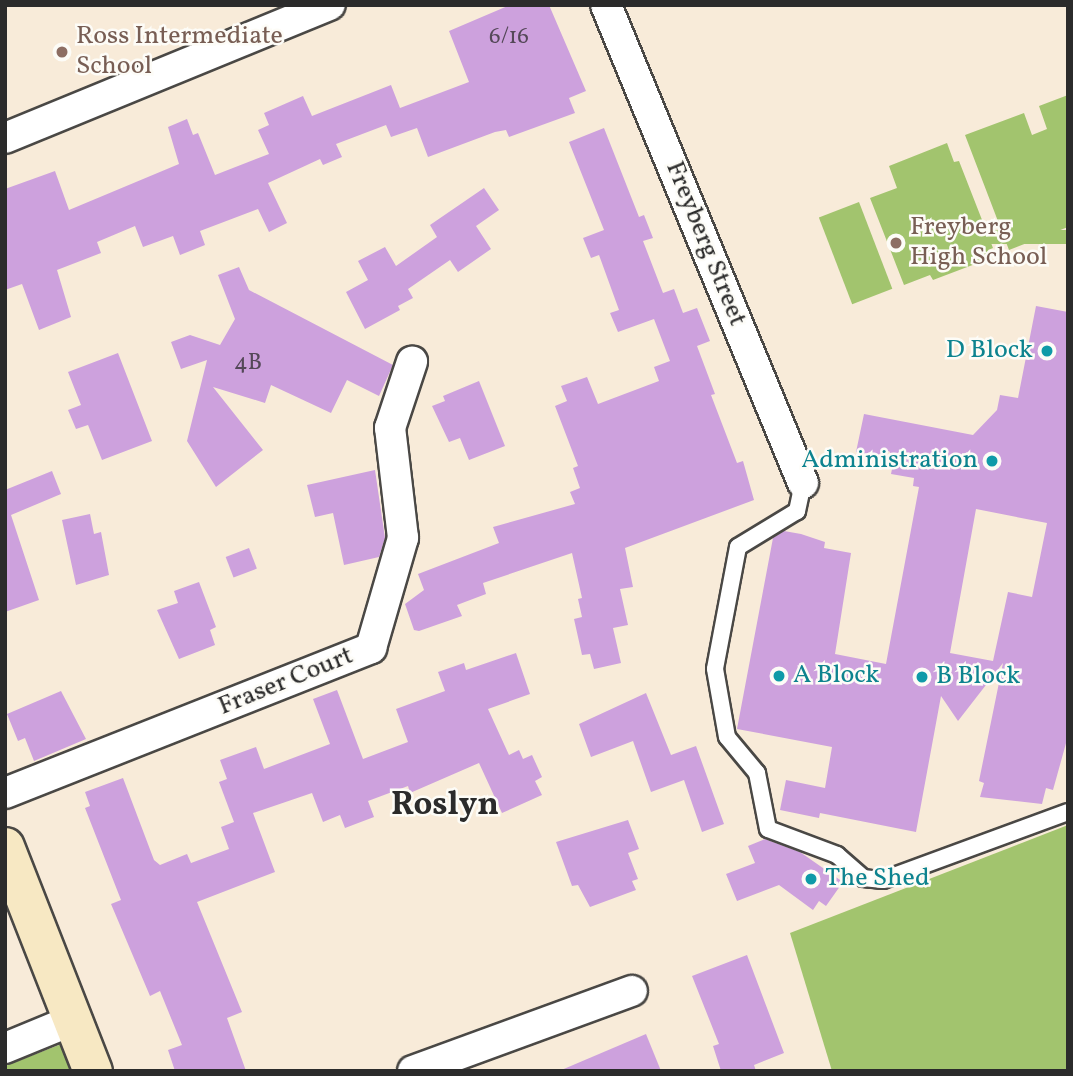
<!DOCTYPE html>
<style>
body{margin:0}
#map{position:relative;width:1073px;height:1076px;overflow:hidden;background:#f8ebd9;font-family:Vollkorn,serif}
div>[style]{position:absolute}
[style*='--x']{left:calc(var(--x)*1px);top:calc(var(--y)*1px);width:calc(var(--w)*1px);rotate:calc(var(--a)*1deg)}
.green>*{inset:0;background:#a2c46e;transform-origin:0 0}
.building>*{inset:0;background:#cda1dd;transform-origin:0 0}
.roads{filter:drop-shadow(2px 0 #4a4845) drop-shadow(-2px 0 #4a4845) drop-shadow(0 2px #4a4845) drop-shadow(0 -2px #4a4845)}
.lane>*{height:16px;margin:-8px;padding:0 8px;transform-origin:8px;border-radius:8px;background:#fff}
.street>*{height:30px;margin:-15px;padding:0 15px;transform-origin:15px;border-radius:15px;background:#fff}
.secondary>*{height:38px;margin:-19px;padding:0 19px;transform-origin:19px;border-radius:19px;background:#f7e8c3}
.dots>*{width:19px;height:19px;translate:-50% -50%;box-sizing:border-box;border:4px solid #fdfcf7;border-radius:50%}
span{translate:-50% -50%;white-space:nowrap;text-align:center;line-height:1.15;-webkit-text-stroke:5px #fdfcf7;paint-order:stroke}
.number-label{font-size:23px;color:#544858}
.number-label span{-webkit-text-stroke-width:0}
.education-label{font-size:26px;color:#785e54}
.left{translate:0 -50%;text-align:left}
.street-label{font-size:26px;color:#2b2b2b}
.culture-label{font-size:26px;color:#0d838f}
.right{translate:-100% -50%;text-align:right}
.district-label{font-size:33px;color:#2b2b2b;font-weight:700}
.frame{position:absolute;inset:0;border:7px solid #2b2b2b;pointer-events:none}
</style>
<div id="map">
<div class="green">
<i style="clip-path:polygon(1068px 95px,1068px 227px,1009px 250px,965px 135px,1024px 113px,1032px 135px,1047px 129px,1039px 106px)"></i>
<i style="clip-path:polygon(947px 143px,954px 162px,959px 161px,993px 248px,988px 250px,991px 258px,933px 280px,930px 275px,904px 285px,870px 198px,897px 188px,889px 166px)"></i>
<i style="left:859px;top:202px;width:93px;height:43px;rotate:69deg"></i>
<i style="left:1068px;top:230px;width:14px;height:149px;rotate:90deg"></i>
<i style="clip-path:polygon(1068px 825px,1068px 1071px,832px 1071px,790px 933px)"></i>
<i style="clip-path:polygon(64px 1043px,74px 1071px,5px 1071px,5px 1066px)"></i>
</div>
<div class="building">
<i style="clip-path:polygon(510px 5px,549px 5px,586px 91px,569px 98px,575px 113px,509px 137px,506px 130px,495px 132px,428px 157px,417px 128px,391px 137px,386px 125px,336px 144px,342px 157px,323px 165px,320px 159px,268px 183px,287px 223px,269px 232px,258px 209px,200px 231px,205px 245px,180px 255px,173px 236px,143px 247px,135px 226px,97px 242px,101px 253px,57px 270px,71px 317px,39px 330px,22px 284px,5px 290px,5px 189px,55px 171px,69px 210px,179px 164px,168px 127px,187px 119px,193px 135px,198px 133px,215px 175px,269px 154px,258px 130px,269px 125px,264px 113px,303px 96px,312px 116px,391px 85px,400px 108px,469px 82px,449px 31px)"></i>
<i style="clip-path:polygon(604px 128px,639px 217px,644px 215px,653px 238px,643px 241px,663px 293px,674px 289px,683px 313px,697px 308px,710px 341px,697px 346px,715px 394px,711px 395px,737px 463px,743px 461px,754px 500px,625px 548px,633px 587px,620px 589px,628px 625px,613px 628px,621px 663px,594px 669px,590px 654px,582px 655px,574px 619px,582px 617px,578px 599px,582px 598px,572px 553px,483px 583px,486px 594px,457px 605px,462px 616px,419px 631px,414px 630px,405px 604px,424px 590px,418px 574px,499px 543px,493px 527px,575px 504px,570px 492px,580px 488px,573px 468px,578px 466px,555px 406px,567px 401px,561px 386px,587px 377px,598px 404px,659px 381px,654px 367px,670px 361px,654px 319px,618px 332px,610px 313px,619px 310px,599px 255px,591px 258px,583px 238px,604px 230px,569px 142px)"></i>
<i style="clip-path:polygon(484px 188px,499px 210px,476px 226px,491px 249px,458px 272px,450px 260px,408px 289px,413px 298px,398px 306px,400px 310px,365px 329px,346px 292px,368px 280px,358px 261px,385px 247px,396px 266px,437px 237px,430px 225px)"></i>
<i style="clip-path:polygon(239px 267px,249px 290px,393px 365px,379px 396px,347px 380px,331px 413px,271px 385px,265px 403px,213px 387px,263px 450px,216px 487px,187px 441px,207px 360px,181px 369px,171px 342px,190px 335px,220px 345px,235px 319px,218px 275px)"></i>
<i style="clip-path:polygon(evenodd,1036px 306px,1068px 312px,1068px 736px,1053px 790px,1046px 788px,1042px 804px,980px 797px,984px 783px,979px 781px,1003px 663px,958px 721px,941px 696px,916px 832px,820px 813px,819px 818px,780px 810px,786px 780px,825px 788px,832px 747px,737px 729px,773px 538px,784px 531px,801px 534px,825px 542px,824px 548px,851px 553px,835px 654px,886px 664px,919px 487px,913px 486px,914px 478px,891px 474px,894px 459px,889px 451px,875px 456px,856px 452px,864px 414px,973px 435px,997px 410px,1000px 395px,1018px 398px,1036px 306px,976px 509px,1047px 523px,1032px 597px,1008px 592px,993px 661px,950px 653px,976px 509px)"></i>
<i style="clip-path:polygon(118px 353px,152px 441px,102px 460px,88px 425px,76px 429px,68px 410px,81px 405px,68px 372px)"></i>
<i style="clip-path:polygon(479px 381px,505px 446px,469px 460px,460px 438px,449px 442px,432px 406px,445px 401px,443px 396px)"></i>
<i style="clip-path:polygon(375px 470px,385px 538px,379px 557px,344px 565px,333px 513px,315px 517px,307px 485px)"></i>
<i style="clip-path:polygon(52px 471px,61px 494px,11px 515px,39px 600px,5px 612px,5px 490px)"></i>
<i style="clip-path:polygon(90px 514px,94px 534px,101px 532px,109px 575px,76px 585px,62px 520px)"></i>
<i style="left:249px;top:548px;width:22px;height:25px;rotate:69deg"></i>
<i style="clip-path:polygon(199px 582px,216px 627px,210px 630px,215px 645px,179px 659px,157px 610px,178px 603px,174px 591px)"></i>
<i style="clip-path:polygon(516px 653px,530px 694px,488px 709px,509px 755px,519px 750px,523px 759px,532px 755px,542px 777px,535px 781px,542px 795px,502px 813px,479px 763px,410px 793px,408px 786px,368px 801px,374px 817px,345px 828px,340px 815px,323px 822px,312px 793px,253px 813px,275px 872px,197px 902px,242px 1012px,227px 1018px,246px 1071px,175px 1071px,168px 1050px,182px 1045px,160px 991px,150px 996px,111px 904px,121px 900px,85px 808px,90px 806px,85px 792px,123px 778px,154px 860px,160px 865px,187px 854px,191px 863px,229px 849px,221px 827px,234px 822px,219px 782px,227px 779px,220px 760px,256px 747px,264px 769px,330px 744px,313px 699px,337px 690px,363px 759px,408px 742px,396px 709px,445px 691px,438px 672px,464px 663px,466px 670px)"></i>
<i style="clip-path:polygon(61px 691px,86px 739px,34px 761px,25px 738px,18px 741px,7px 714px)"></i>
<i style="clip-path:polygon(646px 693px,671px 755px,696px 746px,724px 824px,702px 832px,684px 780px,651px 792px,633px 741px,591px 757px,579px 724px)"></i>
<i style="clip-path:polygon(628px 820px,639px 849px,628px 853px,638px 879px,632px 881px,636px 890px,590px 907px,578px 885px,572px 886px,556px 842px)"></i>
<i style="clip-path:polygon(765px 839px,800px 852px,843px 882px,826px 906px,819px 901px,813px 910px,779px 885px,737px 901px,726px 874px,755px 863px,748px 846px)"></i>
<i style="clip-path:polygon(747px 955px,784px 1053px,754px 1065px,756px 1071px,721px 1071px,713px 1046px,719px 1044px,692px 976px)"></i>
<i style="clip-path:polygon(646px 1034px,661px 1071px,559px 1071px)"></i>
</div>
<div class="roads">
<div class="lane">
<i style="--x:803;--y:483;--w:29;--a:102"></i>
<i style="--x:797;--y:511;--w:69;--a:148.6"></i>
<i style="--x:738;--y:547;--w:124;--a:100.7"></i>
<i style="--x:715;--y:669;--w:69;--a:80"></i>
<i style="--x:727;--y:737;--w:47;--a:50.2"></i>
<i style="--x:757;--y:773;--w:57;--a:78.9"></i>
<i style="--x:768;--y:829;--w:74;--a:20.6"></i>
<i style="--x:837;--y:855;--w:35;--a:41"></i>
<i style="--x:863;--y:878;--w:20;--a:6"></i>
<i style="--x:883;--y:880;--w:197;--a:-20.2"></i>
</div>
<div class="street">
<i style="--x:606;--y:5;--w:517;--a:67.6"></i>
<i style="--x:5;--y:138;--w:351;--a:-22.3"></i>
<i style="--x:5;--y:793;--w:394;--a:-21.6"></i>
<i style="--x:371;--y:648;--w:115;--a:-73.8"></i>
<i style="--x:403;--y:538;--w:111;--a:-96.7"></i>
<i style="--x:390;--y:428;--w:70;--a:-71.6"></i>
<i style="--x:5;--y:1048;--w:74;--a:-22.4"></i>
<i style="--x:413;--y:1071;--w:233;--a:-20.1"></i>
</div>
<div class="secondary">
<i style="--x:5;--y:847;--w:241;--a:68.6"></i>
</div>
</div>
<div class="dots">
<i style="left:62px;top:52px;background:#8d6e63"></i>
<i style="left:896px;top:243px;background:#8d6e63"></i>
<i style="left:1047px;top:351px;background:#0f9aa8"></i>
<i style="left:992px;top:461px;background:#0f9aa8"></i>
<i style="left:779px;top:676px;background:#0f9aa8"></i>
<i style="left:922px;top:677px;background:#0f9aa8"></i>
<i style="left:811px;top:879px;background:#0f9aa8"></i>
</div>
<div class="number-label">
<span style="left:509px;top:37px">6/16</span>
<span style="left:248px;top:363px">4B</span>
</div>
<div class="education-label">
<span class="left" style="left:76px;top:52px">Ross Intermediate<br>School</span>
<span class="left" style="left:910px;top:243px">Freyberg<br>High School</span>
</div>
<div class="street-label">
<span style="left:705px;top:244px;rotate:68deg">Freyberg Street</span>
<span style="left:286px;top:682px;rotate:-22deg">Fraser Court</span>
</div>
<div class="culture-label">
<span class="right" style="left:1033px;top:351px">D Block</span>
<span class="right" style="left:978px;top:461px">Administration</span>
<span class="left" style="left:793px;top:676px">A Block</span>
<span class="left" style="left:936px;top:677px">B Block</span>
<span class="left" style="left:825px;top:879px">The Shed</span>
</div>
<div class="district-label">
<span style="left:445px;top:807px">Roslyn</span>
</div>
<div class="frame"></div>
</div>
